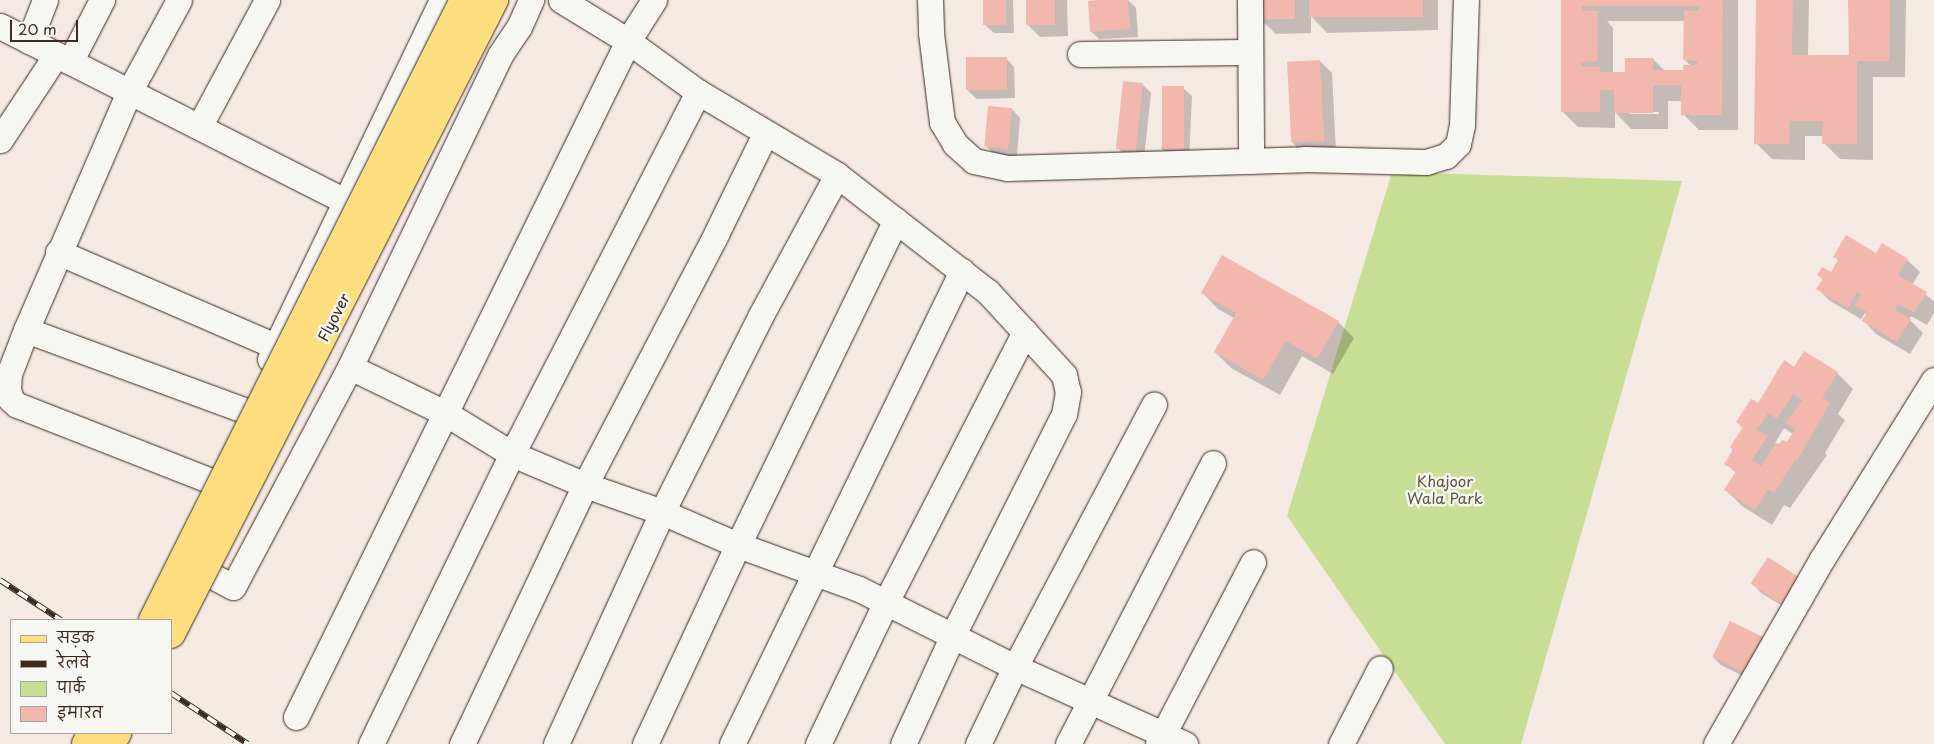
<!DOCTYPE html>
<meta charset="utf-8">
<style>
body{margin:0}
#map{position:relative;width:1934px;height:744px;overflow:hidden;background:#f5e9e4;font-family:"Playpen Sans","Playpen Sans Deva",sans-serif}
div>[style]{position:absolute}
.green>*{inset:0;background:#c7de94}
.shadow>*{inset:0;background:#0003}
.building>*{inset:0;background:#f2b7ad;transform-origin:0 0}
.roads{filter:drop-shadow(0 0 1px #3b2a1e) drop-shadow(0 0 1px #3b2a1e)}
.minor>*{height:25px;margin:-12.5px;padding:0 12.5px;transform-origin:12.5px;border-radius:12.5px;background:#f6f6f2}
.major>*{height:28px;margin:-14px;padding:0 14px;transform-origin:14px;border-radius:14px;background:#fddf80}
.rail>*{height:5.5px;margin-top:-2.75px;transform-origin:0;background:repeating-linear-gradient(90deg,#f6f6f2 0 11px,#3b2a1e 0 22px);box-sizing:border-box;border-block:1px solid #3b2a1e}
.bridges{filter:drop-shadow(0 0 1px #3b2a1e) drop-shadow(0 0 1px #3b2a1e)}
.major-bridge>*{height:28px;margin:-14px;padding:0 14px;transform-origin:14px;border-radius:14px;background:#fddf80}
span{translate:-50% -50%;white-space:nowrap;text-align:center;line-height:1.15;-webkit-text-stroke:5px #f6f6f2;paint-order:stroke}
.street-label{font-size:15px;color:#3b2a1e}
.park-label{font-size:15px;color:#5e573c}
.legend{position:absolute;left:10px;top:619px;width:162px;height:115px;box-sizing:border-box;background:#f6f6f2;border:1px solid #aba49d;margin:0;padding:6px 9px;list-style:none;font-size:15px;color:#3b2a1e}
.legend li{display:flex;align-items:center;gap:10px;height:25px}
.legend b{width:25px;border:1px solid #aba49d}
.scale{position:absolute;left:10px;top:20px;width:68px;height:22px;box-sizing:border-box;border:2px solid #3b2a1e;border-top:0;padding-left:6px;font-size:15px;line-height:18px;white-space:nowrap;color:#3b2a1e;-webkit-text-stroke:4px #f6f6f2;paint-order:stroke}
</style>
<div id="map">
<div class="green">
<i style="clip-path:polygon(1392px 172px,1682px 181px,1521px 744px,1445px 744px,1287px 516px)"></i>
</div>
<div class="shadow">
<i style="clip-path:polygon(985px 0,1013px 0,1014px 33px,994px 33px,985px 25px)"></i>
<i style="clip-path:polygon(1027px 0,1067px 0,1068px 36px,1040px 37px,1027px 24px)"></i>
<i style="clip-path:polygon(1121px 0,1128px 0,1136px 8px,1138px 37px,1099px 39px,1091px 31px)"></i>
<i style="clip-path:polygon(1259px 0,1438px 0,1438px 30px,1327px 33px,1311px 16px,1311px 33px,1276px 34px,1259px 18px)"></i>
<i style="clip-path:polygon(evenodd,1563px 0,1738px 0,1738px 130px,1699px 130px,1683px 114px,1683px 101px,1668px 101px,1668px 129px,1631px 129px,1615px 112px,1615px 128px,1578px 127px,1562px 111px,1563px 0,1607px 21px,1685px 21px,1685px 60px,1691px 66px,1684px 71px,1665px 71px,1653px 59px,1626px 73px,1613px 73px,1613px 28px,1607px 21px,1563px 0,1630px 112px,1659px 112px,1659px 114px,1630px 114px,1630px 112px)"></i>
<i style="clip-path:polygon(1757px 0,1809px 0,1808px 56px,1850px 56px,1850px 0,1906px 0,1905px 77px,1873px 77px,1873px 160px,1840px 159px,1824px 143px,1824px 136px,1805px 136px,1805px 160px,1772px 159px,1756px 143px)"></i>
<i style="clip-path:polygon(1006px 58px,1014px 67px,1015px 98px,977px 99px,968px 91px)"></i>
<i style="clip-path:polygon(1320px 61px,1332px 73px,1336px 153px,1305px 155px,1292px 142px)"></i>
<i style="clip-path:polygon(1142px 84px,1151px 93px,1144px 158px,1126px 157px,1118px 148px)"></i>
<i style="clip-path:polygon(1183px 88px,1192px 96px,1189px 158px,1169px 157px,1161px 148px)"></i>
<i style="clip-path:polygon(1012px 109px,1020px 118px,1017px 157px,995px 155px,986px 146px)"></i>
<i style="clip-path:polygon(1877px 255px,1907px 260px,1920px 272px,1912px 285px,1934px 301px,1934px 313px,1927px 325px,1911px 316px,1909px 319px,1923px 333px,1910px 354px,1876px 334px,1864px 321px,1867px 315px,1865px 313px,1861px 319px,1830px 301px,1818px 289px,1823px 280px,1819px 275px,1831px 274px,1839px 261px,1835px 257px)"></i>
<i style="clip-path:polygon(1202px 292px,1338px 322px,1354px 338px,1333px 374px,1302px 356px,1280px 395px,1231px 368px,1215px 352px,1234px 318px,1218px 309px)"></i>
<i style="clip-path:polygon(evenodd,1795px 369px,1837px 373px,1853px 389px,1838px 414px,1845px 420px,1825px 453px,1827px 455px,1790px 508px,1784px 505px,1772px 525px,1742px 506px,1726px 490px,1736px 473px,1726px 463px,1743px 428px,1737px 422px,1795px 369px,1784px 428px,1793px 434px,1787px 444px,1779px 446px,1775px 443px,1784px 428px)"></i>
<i style="clip-path:polygon(1768px 559px,1795px 613px,1761px 593px,1753px 584px)"></i>
<i style="clip-path:polygon(1731px 622px,1759px 684px,1721px 665px,1713px 657px)"></i>
</div>
<div class="building">
<i style="left:983px;top:0;width:23px;height:25px"></i>
<i style="left:1026px;top:0;width:29px;height:25px"></i>
<i style="clip-path:polygon(1100px 0,1128px 0,1130px 29px,1090px 32px,1088px 1px)"></i>
<i style="left:1258px;top:0;width:37px;height:19px"></i>
<i style="left:1309px;top:0;width:114px;height:17px"></i>
<i style="clip-path:polygon(evenodd,1561px 0,1723px 0,1722px 115px,1681px 115px,1681px 85px,1653px 85px,1653px 113px,1614px 113px,1614px 90px,1600px 90px,1600px 112px,1561px 112px,1561px 0,1582px 6px,1699px 6px,1699px 11px,1684px 11px,1683px 60px,1697px 61px,1697px 65px,1683px 65px,1683px 70px,1653px 70px,1653px 58px,1625px 58px,1625px 72px,1600px 72px,1600px 67px,1581px 67px,1581px 62px,1597px 61px,1598px 11px,1582px 11px,1582px 6px)"></i>
<i style="clip-path:polygon(1756px 0,1793px 0,1792px 55px,1849px 55px,1848px 0,1890px 0,1889px 61px,1857px 61px,1857px 144px,1822px 144px,1823px 121px,1790px 121px,1789px 144px,1754px 144px)"></i>
<i style="left:1007px;top:57px;width:33px;height:41px;rotate:90deg"></i>
<i style="left:1320px;top:60px;width:81px;height:33px;rotate:87deg"></i>
<i style="left:1123px;top:81px;width:20px;height:68px;rotate:6deg"></i>
<i style="left:1162px;top:86px;width:22px;height:63px"></i>
<i style="left:988px;top:106px;width:24px;height:41px;rotate:5deg"></i>
<i style="clip-path:polygon(1846px 235px,1876px 253px,1882px 243px,1908px 259px,1898px 275px,1927px 292px,1914px 313px,1898px 304px,1895px 310px,1911px 319px,1897px 342px,1862px 321px,1867px 312px,1855px 305px,1861px 294px,1857px 292px,1848px 308px,1816px 289px,1823px 279px,1817px 275px,1822px 267px,1831px 272px,1838px 260px,1833px 257px)"></i>
<i style="clip-path:polygon(1222px 255px,1339px 321px,1317px 359px,1286px 341px,1263px 380px,1214px 352px,1236px 313px,1201px 293px)"></i>
<i style="clip-path:polygon(evenodd,1804px 351px,1838px 372px,1822px 398px,1830px 403px,1797px 461px,1795px 460px,1774px 493px,1768px 489px,1755px 510px,1724px 490px,1736px 471px,1724px 464px,1733px 450px,1730px 447px,1743px 427px,1736px 422px,1751px 399px,1758px 403px,1784px 360px,1794px 367px,1804px 351px,1793px 394px,1802px 400px,1786px 423px,1795px 429px,1787px 442px,1782px 440px,1779px 444px,1776px 443px,1761px 466px,1752px 460px,1768px 436px,1757px 430px,1768px 413px,1777px 419px,1793px 394px)"></i>
<i style="left:1768px;top:557px;width:40px;height:32px;rotate:33deg"></i>
<i style="left:1730px;top:621px;width:43px;height:40px;rotate:26deg"></i>
</div>
<div class="roads">
<div class="minor">
<i style="left:179px;top:0;width:105px;rotate:118.5deg"></i>
<i style="left:129px;top:92px;width:259px;rotate:113.4deg"></i>
<i style="left:26px;top:330px;width:47px;rotate:111.1deg"></i>
<i style="left:9px;top:374px;width:15px;rotate:94deg"></i>
<i style="left:8px;top:389px;width:11px;rotate:75deg"></i>
<i style="left:11px;top:400px;width:8px;rotate:40deg"></i>
<i style="left:17px;top:405px;width:208px;rotate:21.4deg"></i>
<i style="left:561px;top:0;width:79px;rotate:31.5deg"></i>
<i style="left:628px;top:41px;width:87px;rotate:36.1deg"></i>
<i style="left:698px;top:92px;width:162px;rotate:30.8deg"></i>
<i style="left:837px;top:175px;width:191px;rotate:37.8deg"></i>
<i style="left:988px;top:292px;width:113px;rotate:47.5deg"></i>
<i style="left:1064px;top:375px;width:17px;rotate:77deg"></i>
<i style="left:1068px;top:392px;width:22px;rotate:100deg"></i>
<i style="left:1064px;top:414px;width:247px;rotate:116.7deg"></i>
<i style="left:953px;top:635px;width:120px;rotate:114.6deg"></i>
<i style="left:930px;top:0;width:33px;rotate:88deg"></i>
<i style="left:931px;top:33px;width:90px;rotate:83deg"></i>
<i style="left:942px;top:122px;width:26px;rotate:59deg"></i>
<i style="left:955px;top:144px;width:25px;rotate:42deg"></i>
<i style="left:974px;top:161px;width:34px;rotate:12deg"></i>
<i style="left:1007px;top:168px;width:298px;rotate:-1.7deg"></i>
<i style="left:1305px;top:159px;width:121px;rotate:1.4deg"></i>
<i style="left:1426px;top:162px;width:21px;rotate:-17deg"></i>
<i style="left:1446px;top:156px;width:17px;rotate:-45deg"></i>
<i style="left:1458px;top:144px;width:19px;rotate:-78deg"></i>
<i style="left:1462px;top:125px;width:125px;rotate:-88.2deg"></i>
<i style="left:1250px;top:0;width:161px;rotate:89.6deg"></i>
<i style="left:0;top:26px;width:387px;rotate:26.9deg"></i>
<i style="left:29px;top:41px;width:44px;rotate:-68.7deg"></i>
<i style="left:1080px;top:54px;width:170px;rotate:-0.7deg"></i>
<i style="left:70px;top:62px;width:70px;rotate:-62.7deg"></i>
<i style="left:199px;top:127px;width:144px;rotate:-61.8deg"></i>
<i style="left:0;top:140px;width:102px;rotate:-56.6deg"></i>
<i style="left:58px;top:252px;width:236px;rotate:23.4deg"></i>
<i style="left:26px;top:330px;width:234px;rotate:20.2deg"></i>
<i style="left:270px;top:359px;width:398px;rotate:-64.4deg"></i>
<i style="left:350px;top:367px;width:106px;rotate:25.8deg"></i>
<i style="left:445px;top:413px;width:79px;rotate:31.5deg"></i>
<i style="left:512px;top:454px;width:79px;rotate:23deg"></i>
<i style="left:585px;top:485px;width:82px;rotate:19.3deg"></i>
<i style="left:662px;top:512px;width:83px;rotate:23.5deg"></i>
<i style="left:738px;top:545px;width:129px;rotate:20deg"></i>
<i style="left:859px;top:589px;width:174px;rotate:26.6deg"></i>
<i style="left:1015px;top:667px;width:187px;rotate:24.4deg"></i>
<i style="left:186px;top:562px;width:53px;rotate:28deg"></i>
<i style="left:233px;top:587px;width:249px;rotate:-62deg"></i>
<i style="left:350px;top:367px;width:346px;rotate:-64.3deg"></i>
<i style="left:500px;top:55px;width:34px;rotate:-56deg"></i>
<i style="left:519px;top:27px;width:30px;rotate:-66deg"></i>
<i style="left:296px;top:717px;width:753px;rotate:-63.84deg"></i>
<i style="left:628px;top:41px;width:49px;rotate:-57.6deg"></i>
<i style="left:371px;top:744px;width:322px;rotate:-64.1deg"></i>
<i style="left:512px;top:454px;width:407px;rotate:-62.8deg"></i>
<i style="left:462px;top:744px;width:287px;rotate:-64.6deg"></i>
<i style="left:585px;top:485px;width:285px;rotate:-62.4deg"></i>
<i style="left:717px;top:232px;width:109px;rotate:-63.9deg"></i>
<i style="left:556px;top:744px;width:255px;rotate:-65.4deg"></i>
<i style="left:662px;top:512px;width:220px;rotate:-63.3deg"></i>
<i style="left:761px;top:315px;width:159px;rotate:-61.5deg"></i>
<i style="left:645px;top:744px;width:220px;rotate:-65deg"></i>
<i style="left:738px;top:545px;width:361px;rotate:-64.1deg"></i>
<i style="left:732px;top:744px;width:526px;rotate:-64.07deg"></i>
<i style="left:818px;top:744px;width:157px;rotate:-64.4deg"></i>
<i style="left:886px;top:602px;width:304px;rotate:-62.8deg"></i>
<i style="left:978px;top:744px;width:85px;rotate:-64.3deg"></i>
<i style="left:1015px;top:667px;width:297px;rotate:-62.1deg"></i>
<i style="left:1068px;top:744px;width:316px;rotate:-62.7deg"></i>
<i style="left:1158px;top:744px;width:205px;rotate:-62.4deg"></i>
<i style="left:1341px;top:744px;width:85px;rotate:-62.8deg"></i>
<i style="left:1716px;top:744px;width:213px;rotate:-60.2deg"></i>
<i style="left:1822px;top:559px;width:211px;rotate:-58deg"></i>
</div>
<div class="major">
<i style="left:86px;top:744px;width:13px;rotate:-61deg"></i>
<i style="left:111px;top:744px;width:13px;rotate:-61deg"></i>
</div>
</div>
<div class="rail">
<i style="left:0;top:580px;width:73px;rotate:33.3deg"></i>
<i style="left:171px;top:693px;width:92px;rotate:33.5deg"></i>
</div>
<div class="bridges">
<div class="major-bridge">
<i style="left:153px;top:620px;width:694px;rotate:-63.36deg"></i>
<i style="left:171px;top:634px;width:712px;rotate:-63deg"></i>
</div>
</div>
<div class="street-label">
<span style="left:333px;top:317px;rotate:-63deg">Flyover</span>
</div>
<div class="park-label">
<span style="left:1445px;top:489px">Khajoor<br>Wala Park</span>
</div>
<ul class="legend">
<li><b style="height:6px;background:#fddf80"></b>सड़क</li>
<li><b style="height:6px;background:#3b2a1e"></b>रेलवे</li>
<li><b style="height:14px;background:#c7de94"></b>पार्क</li>
<li><b style="height:14px;background:#f2b7ad"></b>इमारत</li>
</ul>
<div class="scale">20 m</div>
</div>
